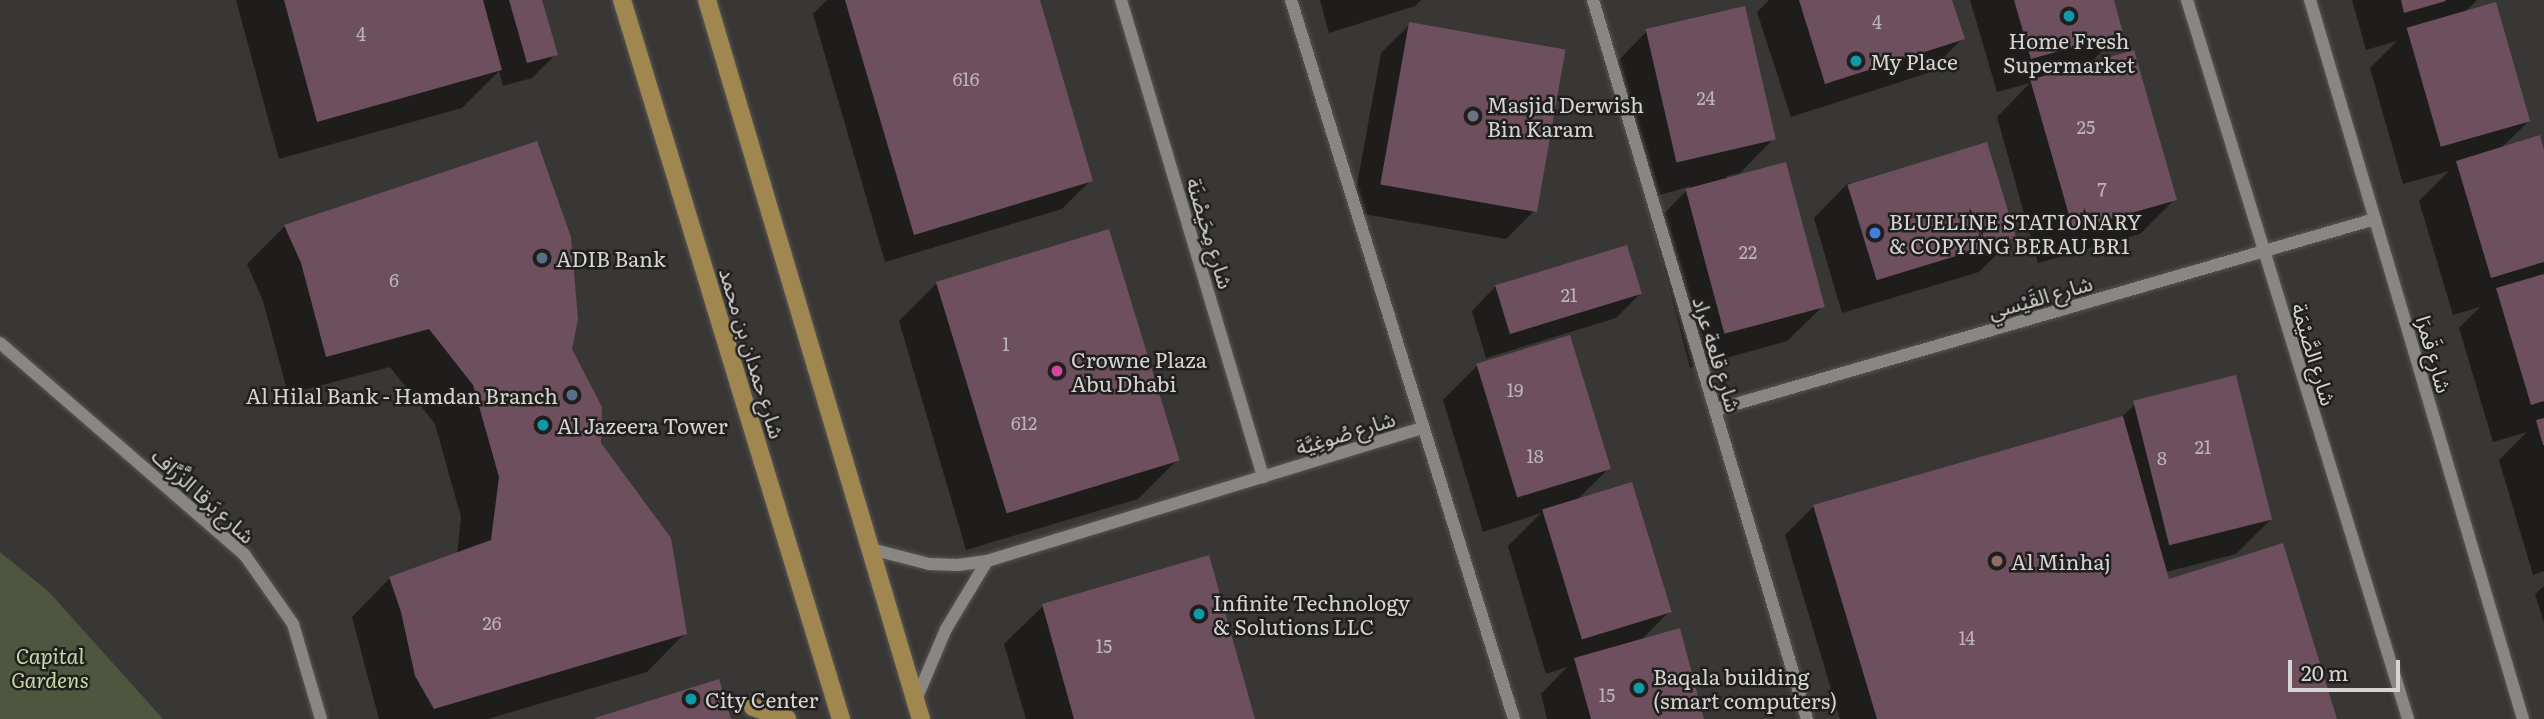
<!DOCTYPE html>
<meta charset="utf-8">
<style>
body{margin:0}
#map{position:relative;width:2544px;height:719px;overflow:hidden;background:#393735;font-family:Literata,"Noto Sans Arabic",serif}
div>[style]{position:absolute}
.green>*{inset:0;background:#4f5640}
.shadow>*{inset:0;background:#0007}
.building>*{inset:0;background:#6d4f5d;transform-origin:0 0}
.roads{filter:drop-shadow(0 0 2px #575554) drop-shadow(0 0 2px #575554)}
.minor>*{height:12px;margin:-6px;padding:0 6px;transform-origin:6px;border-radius:6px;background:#898784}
.major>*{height:18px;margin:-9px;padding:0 9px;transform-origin:9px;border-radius:9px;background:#9f874f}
.dots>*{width:19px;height:19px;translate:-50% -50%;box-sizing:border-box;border:4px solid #201f1e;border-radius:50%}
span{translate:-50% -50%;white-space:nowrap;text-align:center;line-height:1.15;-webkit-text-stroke:5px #201f1e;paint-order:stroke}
.number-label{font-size:18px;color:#bcb4b6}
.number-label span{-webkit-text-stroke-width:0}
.poi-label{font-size:21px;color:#d6d5d3}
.left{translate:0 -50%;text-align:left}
.right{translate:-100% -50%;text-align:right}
.street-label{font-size:21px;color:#d6d5d3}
.park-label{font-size:21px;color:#c6d9a2;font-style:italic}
.scale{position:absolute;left:2288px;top:660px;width:112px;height:32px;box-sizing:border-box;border:4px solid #d6d5d3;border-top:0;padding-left:9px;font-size:21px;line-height:24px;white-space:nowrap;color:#d6d5d3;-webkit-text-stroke:5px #201f1e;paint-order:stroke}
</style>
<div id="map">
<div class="green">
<i style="clip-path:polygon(0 552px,49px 592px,163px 719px,0 719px)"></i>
</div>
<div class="shadow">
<i style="clip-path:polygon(236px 0,541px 0,556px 54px,532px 78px,503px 86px,499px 71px,462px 108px,279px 159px)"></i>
<i style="clip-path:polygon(827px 0,1038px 0,1091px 180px,1062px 209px,885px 262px,813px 14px)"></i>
<i style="clip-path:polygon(1320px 0,1421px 0,1415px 6px,1329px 33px)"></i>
<i style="clip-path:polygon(1769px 0,1950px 0,1963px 38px,1928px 73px,1791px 117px,1757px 12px)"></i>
<i style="clip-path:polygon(1970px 0,2112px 0,2121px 32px,2088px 65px,2174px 200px,2140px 234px,2038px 263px,1997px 117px,2030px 83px,1997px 92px)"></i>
<i style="clip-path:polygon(2352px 0,2477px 0,2464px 13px,2529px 121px,2499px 150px,2544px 156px,2544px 571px,2533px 575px,2499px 460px,2527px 432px,2493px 442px,2459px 328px,2480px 307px,2453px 315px,2419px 201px,2449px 171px,2403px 184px,2370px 68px,2397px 41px,2366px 50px)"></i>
<i style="clip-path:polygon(1410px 24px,1535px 210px,1506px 239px,1352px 212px,1381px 53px)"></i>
<i style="clip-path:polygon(1647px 31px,1774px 138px,1740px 173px,1726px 176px,1822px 307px,1787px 341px,1690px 368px,1653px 225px,1691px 186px,1646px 199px,1613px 66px)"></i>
<i style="clip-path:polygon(1848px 183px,2014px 237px,1979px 272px,1842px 313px,1814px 218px)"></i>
<i style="clip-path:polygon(285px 226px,571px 349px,600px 443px,685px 633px,647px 672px,488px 719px,379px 719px,352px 617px,390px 578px,457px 555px,461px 517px,435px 424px,390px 367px,288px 394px,263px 301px,247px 264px)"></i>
<i style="clip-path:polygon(1626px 247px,1640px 294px,1616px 318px,1486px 358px,1472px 311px,1495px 287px)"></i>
<i style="clip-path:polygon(937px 283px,1176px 461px,1138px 499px,966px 550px,899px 321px)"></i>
<i style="clip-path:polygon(1477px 366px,1609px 468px,1575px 502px,1669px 612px,1640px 641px,1702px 719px,1547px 719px,1541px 694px,1567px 667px,1546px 674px,1508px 546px,1541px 513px,1483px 532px,1443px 400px)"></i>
<i style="clip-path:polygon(2135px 404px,2271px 519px,2236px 554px,2166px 572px,2168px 581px,2335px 719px,1840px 719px,1785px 535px,1814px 506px,2120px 419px)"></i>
<i style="clip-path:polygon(2544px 586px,2544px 623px,2535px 594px)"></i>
<i style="clip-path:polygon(1043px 606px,1254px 719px,1026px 719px,1004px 644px)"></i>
</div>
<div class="building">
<i style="clip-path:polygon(284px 0,483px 0,502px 70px,317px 122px)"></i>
<i style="clip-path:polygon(509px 0,542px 0,558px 55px,527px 63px)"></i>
<i style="clip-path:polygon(845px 0,1040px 0,1093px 181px,914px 235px)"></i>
<i style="clip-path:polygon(1799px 0,1952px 0,1965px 39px,1825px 84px)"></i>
<i style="clip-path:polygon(2014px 0,2114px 0,2123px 33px,2031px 59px)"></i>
<i style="clip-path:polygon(2401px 0,2445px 0,2446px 1px,2404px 13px)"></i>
<i style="left:2496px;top:2px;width:124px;height:93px;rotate:74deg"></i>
<i style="left:1745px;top:6px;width:137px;height:102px;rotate:77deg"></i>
<i style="left:1409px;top:22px;width:159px;height:165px;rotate:10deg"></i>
<i style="left:2134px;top:50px;width:156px;height:108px;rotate:74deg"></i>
<i style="clip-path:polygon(2540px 135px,2544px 150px,2544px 262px,2491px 278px,2456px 161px)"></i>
<i style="clip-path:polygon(537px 141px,571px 237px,578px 319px,572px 349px,602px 407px,601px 443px,671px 538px,687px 634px,434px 709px,415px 676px,401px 612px,389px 577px,491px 540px,499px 477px,473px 385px,429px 329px,326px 357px,301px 263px,284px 225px)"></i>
<i style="left:1987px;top:142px;width:100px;height:146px;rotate:73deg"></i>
<i style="left:1786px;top:162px;width:150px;height:104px;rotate:75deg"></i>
<i style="left:1109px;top:229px;width:242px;height:181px;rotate:73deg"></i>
<i style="left:1627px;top:245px;width:51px;height:138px;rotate:73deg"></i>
<i style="clip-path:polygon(2544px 274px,2544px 401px,2531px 405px,2496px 288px)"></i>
<i style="left:1570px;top:335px;width:140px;height:98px;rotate:73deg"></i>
<i style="left:2236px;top:375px;width:149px;height:106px;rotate:76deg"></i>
<i style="clip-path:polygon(2123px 416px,2169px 579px,2283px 543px,2337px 719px,1877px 719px,1813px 505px)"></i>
<i style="clip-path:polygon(2544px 418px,2544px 445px,2543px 445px,2536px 420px)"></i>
<i style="left:1632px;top:482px;width:136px;height:94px;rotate:73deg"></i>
<i style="clip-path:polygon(1209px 555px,1255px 719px,1074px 719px,1042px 604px)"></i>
<i style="clip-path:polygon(1680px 628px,1704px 719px,1591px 719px,1574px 658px)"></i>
<i style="clip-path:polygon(719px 679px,731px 719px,595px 719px,595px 718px)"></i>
</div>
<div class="roads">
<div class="minor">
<i style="left:1121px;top:0;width:498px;rotate:73.4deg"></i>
<i style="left:1291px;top:0;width:753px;rotate:72.77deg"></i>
<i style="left:1593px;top:0;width:750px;rotate:73.43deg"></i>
<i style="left:2187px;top:0;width:752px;rotate:72.91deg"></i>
<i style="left:2310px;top:0;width:750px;rotate:73.5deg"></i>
<i style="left:0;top:343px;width:323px;rotate:40.9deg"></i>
<i style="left:244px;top:554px;width:85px;rotate:55deg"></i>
<i style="left:293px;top:624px;width:99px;rotate:73.6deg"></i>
<i style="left:1715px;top:410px;width:687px;rotate:-16.14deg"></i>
<i style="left:871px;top:549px;width:60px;rotate:14.5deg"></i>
<i style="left:929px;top:564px;width:29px;rotate:2deg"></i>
<i style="left:958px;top:565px;width:29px;rotate:-8deg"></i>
<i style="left:987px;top:561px;width:455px;rotate:-17deg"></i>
<i style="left:915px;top:702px;width:79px;rotate:-67deg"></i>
<i style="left:946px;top:629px;width:79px;rotate:-58.9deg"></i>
</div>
<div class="major">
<i style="left:622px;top:0;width:752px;rotate:73.06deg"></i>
<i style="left:707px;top:0;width:750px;rotate:73.43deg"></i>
<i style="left:753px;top:707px;width:36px;rotate:19deg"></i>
</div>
</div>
<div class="dots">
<i style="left:2069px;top:16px;background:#0f9aa8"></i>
<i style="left:1856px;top:61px;background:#0f9aa8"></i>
<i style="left:1473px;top:116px;background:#6b7280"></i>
<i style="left:1875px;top:233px;background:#3f7fe0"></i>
<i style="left:542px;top:258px;background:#5c6f8a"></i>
<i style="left:1057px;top:371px;background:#d1479c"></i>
<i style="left:572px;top:395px;background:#5c6f8a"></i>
<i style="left:543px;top:425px;background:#0f9aa8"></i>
<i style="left:1997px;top:561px;background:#8d6e63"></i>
<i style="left:1199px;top:614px;background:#0f9aa8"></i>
<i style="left:1639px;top:688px;background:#0f9aa8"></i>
<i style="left:691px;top:699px;background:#0f9aa8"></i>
</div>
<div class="number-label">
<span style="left:1877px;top:22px">4</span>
<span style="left:361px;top:34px">4</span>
<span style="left:966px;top:79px">616</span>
<span style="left:1706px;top:98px">24</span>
<span style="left:2086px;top:127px">25</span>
<span style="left:2102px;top:189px">7</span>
<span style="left:1748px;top:252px">22</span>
<span style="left:394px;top:280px">6</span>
<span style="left:1569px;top:295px">21</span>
<span style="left:1006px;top:344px">1</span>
<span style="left:1515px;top:390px">19</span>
<span style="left:1024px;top:423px">612</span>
<span style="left:2203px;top:447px">21</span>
<span style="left:1535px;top:456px">18</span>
<span style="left:2162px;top:458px">8</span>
<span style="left:492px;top:623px">26</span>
<span style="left:1967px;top:638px">14</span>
<span style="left:1104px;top:646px">15</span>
<span style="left:1607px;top:695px">15</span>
</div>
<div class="poi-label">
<span style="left:2069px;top:52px">Home Fresh<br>Supermarket</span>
<span class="left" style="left:1870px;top:61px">My Place</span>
<span class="left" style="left:1487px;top:116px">Masjid Derwish<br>Bin Karam</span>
<span class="left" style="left:1889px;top:233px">BLUELINE STATIONARY<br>&amp; COPYING BERAU BR1</span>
<span class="left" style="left:556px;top:258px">ADIB Bank</span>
<span class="left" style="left:1071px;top:371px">Crowne Plaza<br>Abu Dhabi</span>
<span class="right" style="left:558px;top:395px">Al Hilal Bank - Hamdan Branch</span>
<span class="left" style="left:557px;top:425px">Al Jazeera Tower</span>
<span class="left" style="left:2011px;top:561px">Al Minhaj</span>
<span class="left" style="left:1213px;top:614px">Infinite Technology<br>&amp; Solutions LLC</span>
<span class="left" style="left:1653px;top:688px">Baqala building<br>(smart computers)</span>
<span class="left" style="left:705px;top:699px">City Center</span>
</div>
<div class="street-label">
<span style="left:1211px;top:233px;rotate:73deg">شارع مِحَيصْنَة</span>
<span style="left:2040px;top:296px;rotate:-16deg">شارع القَيْسي</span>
<span style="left:753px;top:353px;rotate:73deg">شارع حمدان بن محمد</span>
<span style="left:1718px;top:354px;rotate:73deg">شارع قلعة عراد</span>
<span style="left:2315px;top:354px;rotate:73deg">شارع الصَّيْمَة</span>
<span style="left:2435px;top:354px;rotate:74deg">شارع قَمرَا</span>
<span style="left:1345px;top:432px;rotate:-17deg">شارع صُوغِيَّة</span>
<span style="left:204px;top:495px;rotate:42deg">شارع بَرقا الزَّرَّاف</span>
</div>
<div class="park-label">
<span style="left:50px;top:667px">Capital<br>Gardens</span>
</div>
<div class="scale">20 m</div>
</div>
